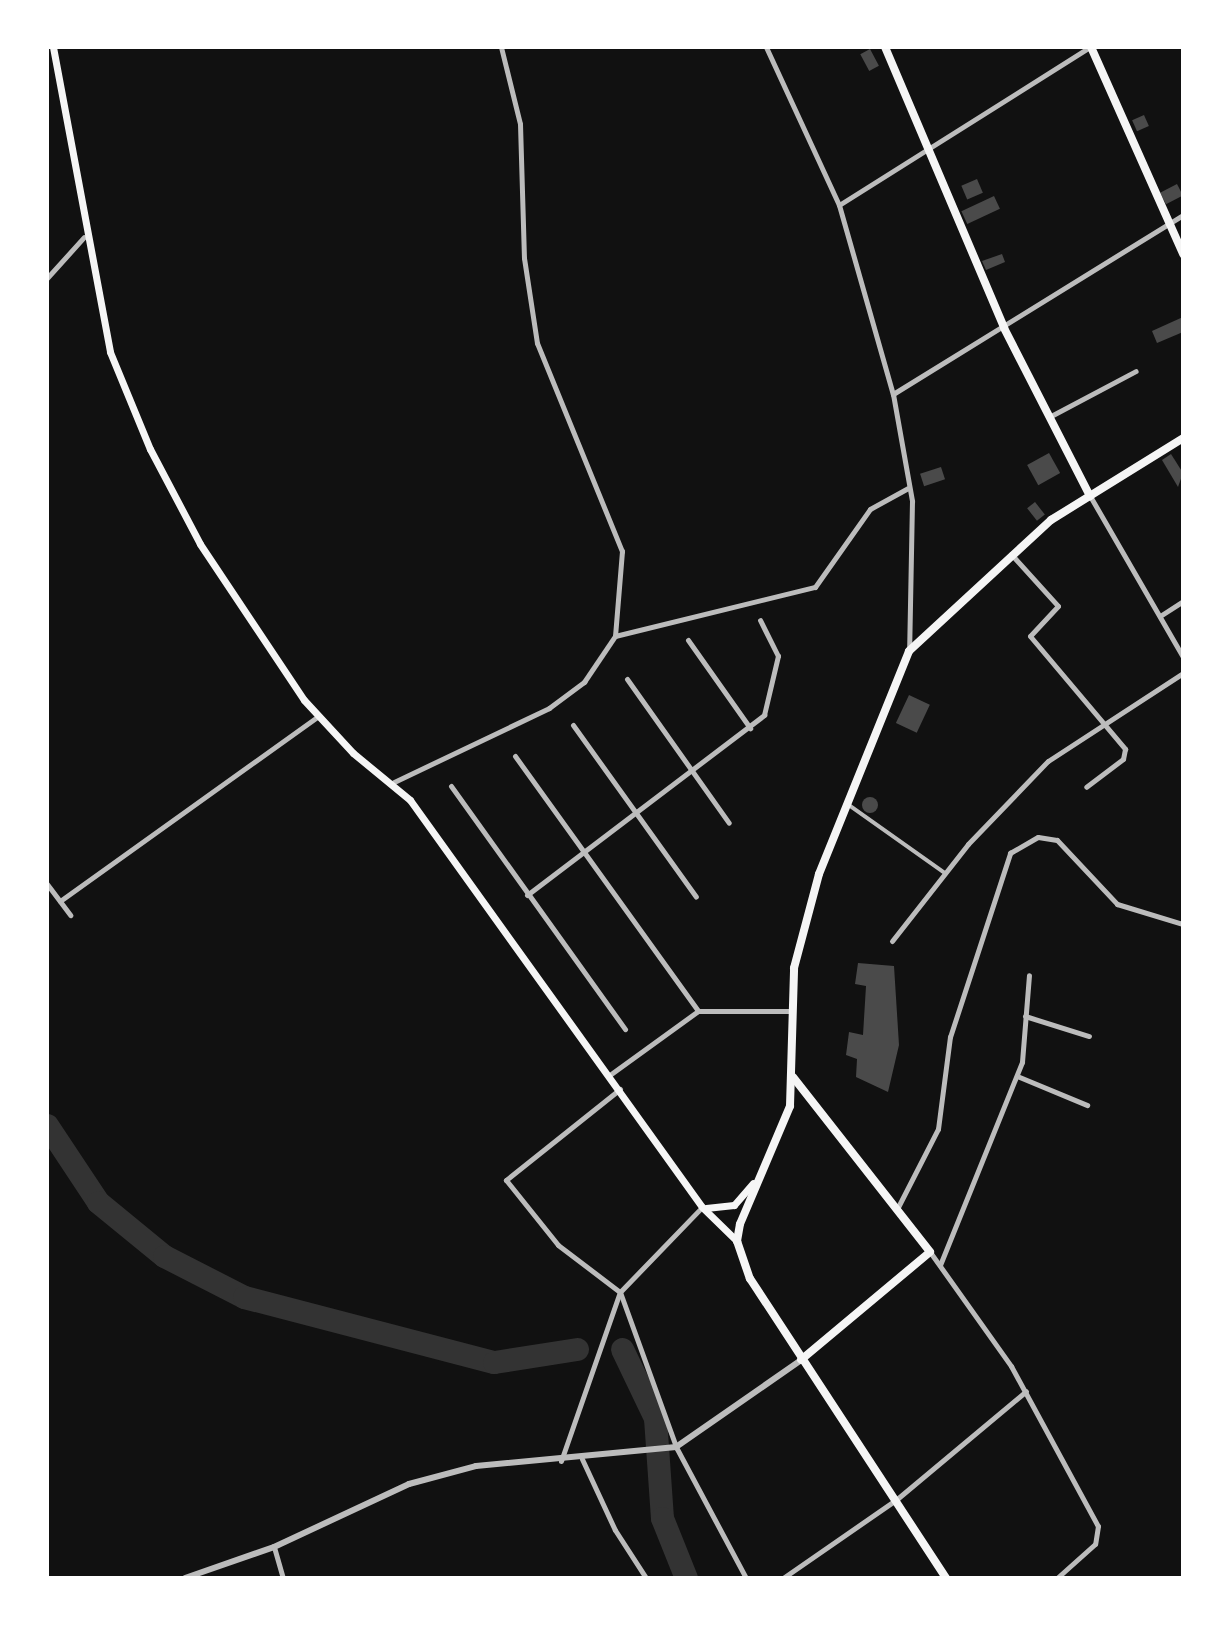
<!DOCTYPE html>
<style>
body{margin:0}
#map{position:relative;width:1230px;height:1625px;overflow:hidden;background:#111;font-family:"DejaVu Sans",sans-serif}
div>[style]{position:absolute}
.river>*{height:23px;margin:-11.5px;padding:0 11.5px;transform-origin:11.5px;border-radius:11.5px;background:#333}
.building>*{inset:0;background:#4a4a4a;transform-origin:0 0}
.round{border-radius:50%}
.pedestrian>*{height:3.5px;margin:-1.75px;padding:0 1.75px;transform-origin:1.75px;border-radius:1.75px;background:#bcbcbc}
.minor>*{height:5px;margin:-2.5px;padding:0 2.5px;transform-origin:2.5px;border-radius:2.5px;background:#bcbcbc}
.tertiary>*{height:6px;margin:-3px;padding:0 3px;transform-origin:3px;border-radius:3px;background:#bcbcbc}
.secondary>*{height:7px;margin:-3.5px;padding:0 3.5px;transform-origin:3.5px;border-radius:3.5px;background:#f5f5f5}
.primary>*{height:8px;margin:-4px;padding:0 4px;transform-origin:4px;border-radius:4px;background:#f5f5f5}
span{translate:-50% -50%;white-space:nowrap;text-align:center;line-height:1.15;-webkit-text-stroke:7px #fff;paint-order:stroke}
.frame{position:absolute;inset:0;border:49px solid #fff;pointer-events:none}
</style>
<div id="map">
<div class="river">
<i style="left:47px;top:1125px;width:92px;rotate:56.5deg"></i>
<i style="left:98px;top:1202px;width:85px;rotate:39.3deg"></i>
<i style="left:164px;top:1256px;width:90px;rotate:27.1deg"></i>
<i style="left:244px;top:1297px;width:258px;rotate:14.6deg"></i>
<i style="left:494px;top:1362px;width:84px;rotate:-8.9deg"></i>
<i style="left:622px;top:1349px;width:76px;rotate:64.4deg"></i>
<i style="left:655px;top:1418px;width:100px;rotate:86deg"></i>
<i style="left:662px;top:1518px;width:65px;rotate:68.2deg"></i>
</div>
<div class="building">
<i style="left:870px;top:49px;width:19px;height:11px;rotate:62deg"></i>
<i style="left:1144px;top:115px;width:12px;height:13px;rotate:66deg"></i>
<i style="left:977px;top:179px;width:15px;height:17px;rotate:67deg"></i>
<i style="left:1177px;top:184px;width:13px;height:19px;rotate:63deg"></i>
<i style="left:994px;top:196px;width:14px;height:36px;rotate:65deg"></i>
<i style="clip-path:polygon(1002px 254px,1005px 262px,986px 270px,982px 261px)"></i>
<i style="clip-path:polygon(1183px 317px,1183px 332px,1157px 343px,1152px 331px)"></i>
<i style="left:1049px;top:453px;width:23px;height:25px;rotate:61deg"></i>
<i style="clip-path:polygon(1171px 454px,1183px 473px,1178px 487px,1162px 460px)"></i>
<i style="left:941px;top:467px;width:13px;height:22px;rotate:72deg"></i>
<i style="left:1035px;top:502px;width:16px;height:10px;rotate:52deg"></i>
<i style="left:909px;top:695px;width:23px;height:31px;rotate:25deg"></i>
<i class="round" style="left:862px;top:797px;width:16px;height:16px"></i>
<i style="clip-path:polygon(858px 963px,894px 966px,899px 1045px,888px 1092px,856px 1077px,857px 1059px,846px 1055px,849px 1032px,863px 1035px,866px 986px,855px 984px)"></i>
</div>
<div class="pedestrian">
<i style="left:849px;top:805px;width:118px;rotate:35.3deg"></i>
</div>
<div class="minor">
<i style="left:501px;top:47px;width:79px;rotate:76.1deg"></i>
<i style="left:520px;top:124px;width:134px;rotate:88.3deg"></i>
<i style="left:524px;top:258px;width:86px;rotate:81.3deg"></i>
<i style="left:537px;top:343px;width:225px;rotate:67.8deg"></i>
<i style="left:622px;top:551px;width:85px;rotate:94.7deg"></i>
<i style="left:766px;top:47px;width:174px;rotate:65.2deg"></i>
<i style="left:839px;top:205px;width:197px;rotate:74.1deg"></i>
<i style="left:893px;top:394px;width:109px;rotate:79.9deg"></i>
<i style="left:912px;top:501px;width:150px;rotate:91.1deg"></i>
<i style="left:839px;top:205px;width:297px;rotate:-32.2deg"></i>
<i style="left:47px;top:278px;width:55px;rotate:-47.9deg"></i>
<i style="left:893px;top:394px;width:341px;rotate:-31.7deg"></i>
<i style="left:1049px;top:417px;width:98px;rotate:-27.9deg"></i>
<i style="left:1090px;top:496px;width:186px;rotate:60deg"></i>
<i style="left:1011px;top:554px;width:70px;rotate:47.9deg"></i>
<i style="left:1058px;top:606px;width:41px;rotate:133deg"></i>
<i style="left:1030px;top:636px;width:148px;rotate:49.9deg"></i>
<i style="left:1125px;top:749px;width:10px;rotate:101deg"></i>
<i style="left:1123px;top:759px;width:46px;rotate:142.9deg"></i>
<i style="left:1160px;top:616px;width:27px;rotate:-33deg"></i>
<i style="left:688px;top:640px;width:108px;rotate:54.8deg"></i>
<i style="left:627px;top:679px;width:176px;rotate:54.7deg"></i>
<i style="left:573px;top:725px;width:211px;rotate:54.4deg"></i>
<i style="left:515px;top:756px;width:314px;rotate:54.3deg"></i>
<i style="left:394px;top:782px;width:172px;rotate:-25.5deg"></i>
<i style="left:549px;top:708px;width:44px;rotate:-36.6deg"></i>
<i style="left:584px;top:682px;width:55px;rotate:-56deg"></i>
<i style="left:615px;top:636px;width:206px;rotate:-13.8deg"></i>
<i style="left:815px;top:587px;width:95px;rotate:-54.8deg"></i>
<i style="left:870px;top:509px;width:43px;rotate:-28.9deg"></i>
<i style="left:451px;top:786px;width:299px;rotate:54.4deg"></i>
<i style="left:47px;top:884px;width:39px;rotate:53deg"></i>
<i style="left:527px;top:895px;width:298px;rotate:-37.2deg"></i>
<i style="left:764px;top:715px;width:61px;rotate:-76.7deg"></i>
<i style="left:778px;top:656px;width:40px;rotate:-116.6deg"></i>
<i style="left:60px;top:901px;width:317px;rotate:-35.6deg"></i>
<i style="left:892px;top:941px;width:123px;rotate:-51.9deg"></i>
<i style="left:968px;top:844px;width:115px;rotate:-46.1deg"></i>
<i style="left:1048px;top:761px;width:161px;rotate:-33.1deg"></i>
<i style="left:1025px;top:1016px;width:67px;rotate:17.4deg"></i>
<i style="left:611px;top:1074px;width:107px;rotate:-35.9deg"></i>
<i style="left:698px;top:1011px;width:94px"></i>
<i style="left:1017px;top:1076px;width:76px;rotate:22.5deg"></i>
<i style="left:620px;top:1089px;width:146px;rotate:141.4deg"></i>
<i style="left:506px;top:1180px;width:83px;rotate:51.3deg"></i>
<i style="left:558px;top:1245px;width:78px;rotate:37.2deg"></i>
<i style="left:620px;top:1292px;width:165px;rotate:70.1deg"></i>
<i style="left:676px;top:1447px;width:149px;rotate:61.9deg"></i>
<i style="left:897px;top:1209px;width:90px;rotate:-62.9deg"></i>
<i style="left:938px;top:1129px;width:93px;rotate:-82.6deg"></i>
<i style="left:950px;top:1037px;width:194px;rotate:-71.9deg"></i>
<i style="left:1010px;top:853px;width:32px;rotate:-30deg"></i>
<i style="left:1038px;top:837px;width:19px;rotate:9deg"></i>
<i style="left:1057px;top:840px;width:88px;rotate:46.8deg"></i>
<i style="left:1117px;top:904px;width:69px;rotate:16.9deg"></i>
<i style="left:930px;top:1252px;width:140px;rotate:54.6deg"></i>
<i style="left:1011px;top:1366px;width:182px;rotate:61.5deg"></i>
<i style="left:1098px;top:1526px;width:18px;rotate:99deg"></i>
<i style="left:1095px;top:1544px;width:51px;rotate:138.2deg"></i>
<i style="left:940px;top:1265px;width:219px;rotate:-68deg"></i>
<i style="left:1022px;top:1062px;width:87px;rotate:-85.4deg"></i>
<i style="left:582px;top:1459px;width:78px;rotate:65.1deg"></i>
<i style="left:615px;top:1530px;width:57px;rotate:57.1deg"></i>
<i style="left:561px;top:1461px;width:179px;rotate:-70.8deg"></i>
<i style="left:620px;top:1292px;width:118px;rotate:-46deg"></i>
<i style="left:274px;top:1547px;width:32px;rotate:74deg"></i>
<i style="left:783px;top:1578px;width:139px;rotate:-34.7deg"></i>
<i style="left:897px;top:1499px;width:168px;rotate:-39.9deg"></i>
</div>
<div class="tertiary">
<i style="left:185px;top:1578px;width:94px;rotate:-19.2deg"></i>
<i style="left:274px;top:1547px;width:149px;rotate:-25deg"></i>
<i style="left:409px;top:1484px;width:69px;rotate:-15deg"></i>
<i style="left:476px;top:1466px;width:201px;rotate:-5.4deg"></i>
<i style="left:676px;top:1447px;width:152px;rotate:-34.8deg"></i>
</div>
<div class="secondary">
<i style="left:53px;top:47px;width:310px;rotate:79.4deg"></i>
<i style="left:110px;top:352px;width:105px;rotate:67.6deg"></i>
<i style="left:150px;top:449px;width:107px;rotate:62.2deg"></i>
<i style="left:200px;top:544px;width:187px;rotate:56.3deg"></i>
<i style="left:304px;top:700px;width:72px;rotate:47.2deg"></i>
<i style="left:353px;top:753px;width:74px;rotate:39.5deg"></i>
<i style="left:410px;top:800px;width:501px;rotate:54.34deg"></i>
<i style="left:702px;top:1207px;width:49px;rotate:44.2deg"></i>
<i style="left:706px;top:1208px;width:28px;rotate:-6deg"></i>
<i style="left:734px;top:1205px;width:29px;rotate:-49deg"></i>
</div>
<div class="primary">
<i style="left:885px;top:47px;width:305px;rotate:67deg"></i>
<i style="left:1004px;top:328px;width:189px;rotate:62.9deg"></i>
<i style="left:1091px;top:47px;width:227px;rotate:66deg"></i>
<i style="left:793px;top:1077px;width:222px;rotate:51.9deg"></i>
<i style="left:930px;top:1252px;width:168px;rotate:140.1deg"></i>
<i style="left:946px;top:1578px;width:358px;rotate:-123.2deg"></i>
<i style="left:750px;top:1279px;width:40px;rotate:-108.9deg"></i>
<i style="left:737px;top:1241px;width:17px;rotate:-80deg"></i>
<i style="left:740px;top:1224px;width:128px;rotate:-67deg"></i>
<i style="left:790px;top:1106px;width:138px;rotate:-88.3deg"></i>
<i style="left:794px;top:968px;width:97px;rotate:-75.1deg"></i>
<i style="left:819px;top:874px;width:240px;rotate:-68deg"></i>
<i style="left:909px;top:651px;width:193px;rotate:-42.7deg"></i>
<i style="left:1051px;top:520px;width:155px;rotate:-31.8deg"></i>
</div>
<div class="frame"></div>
</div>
